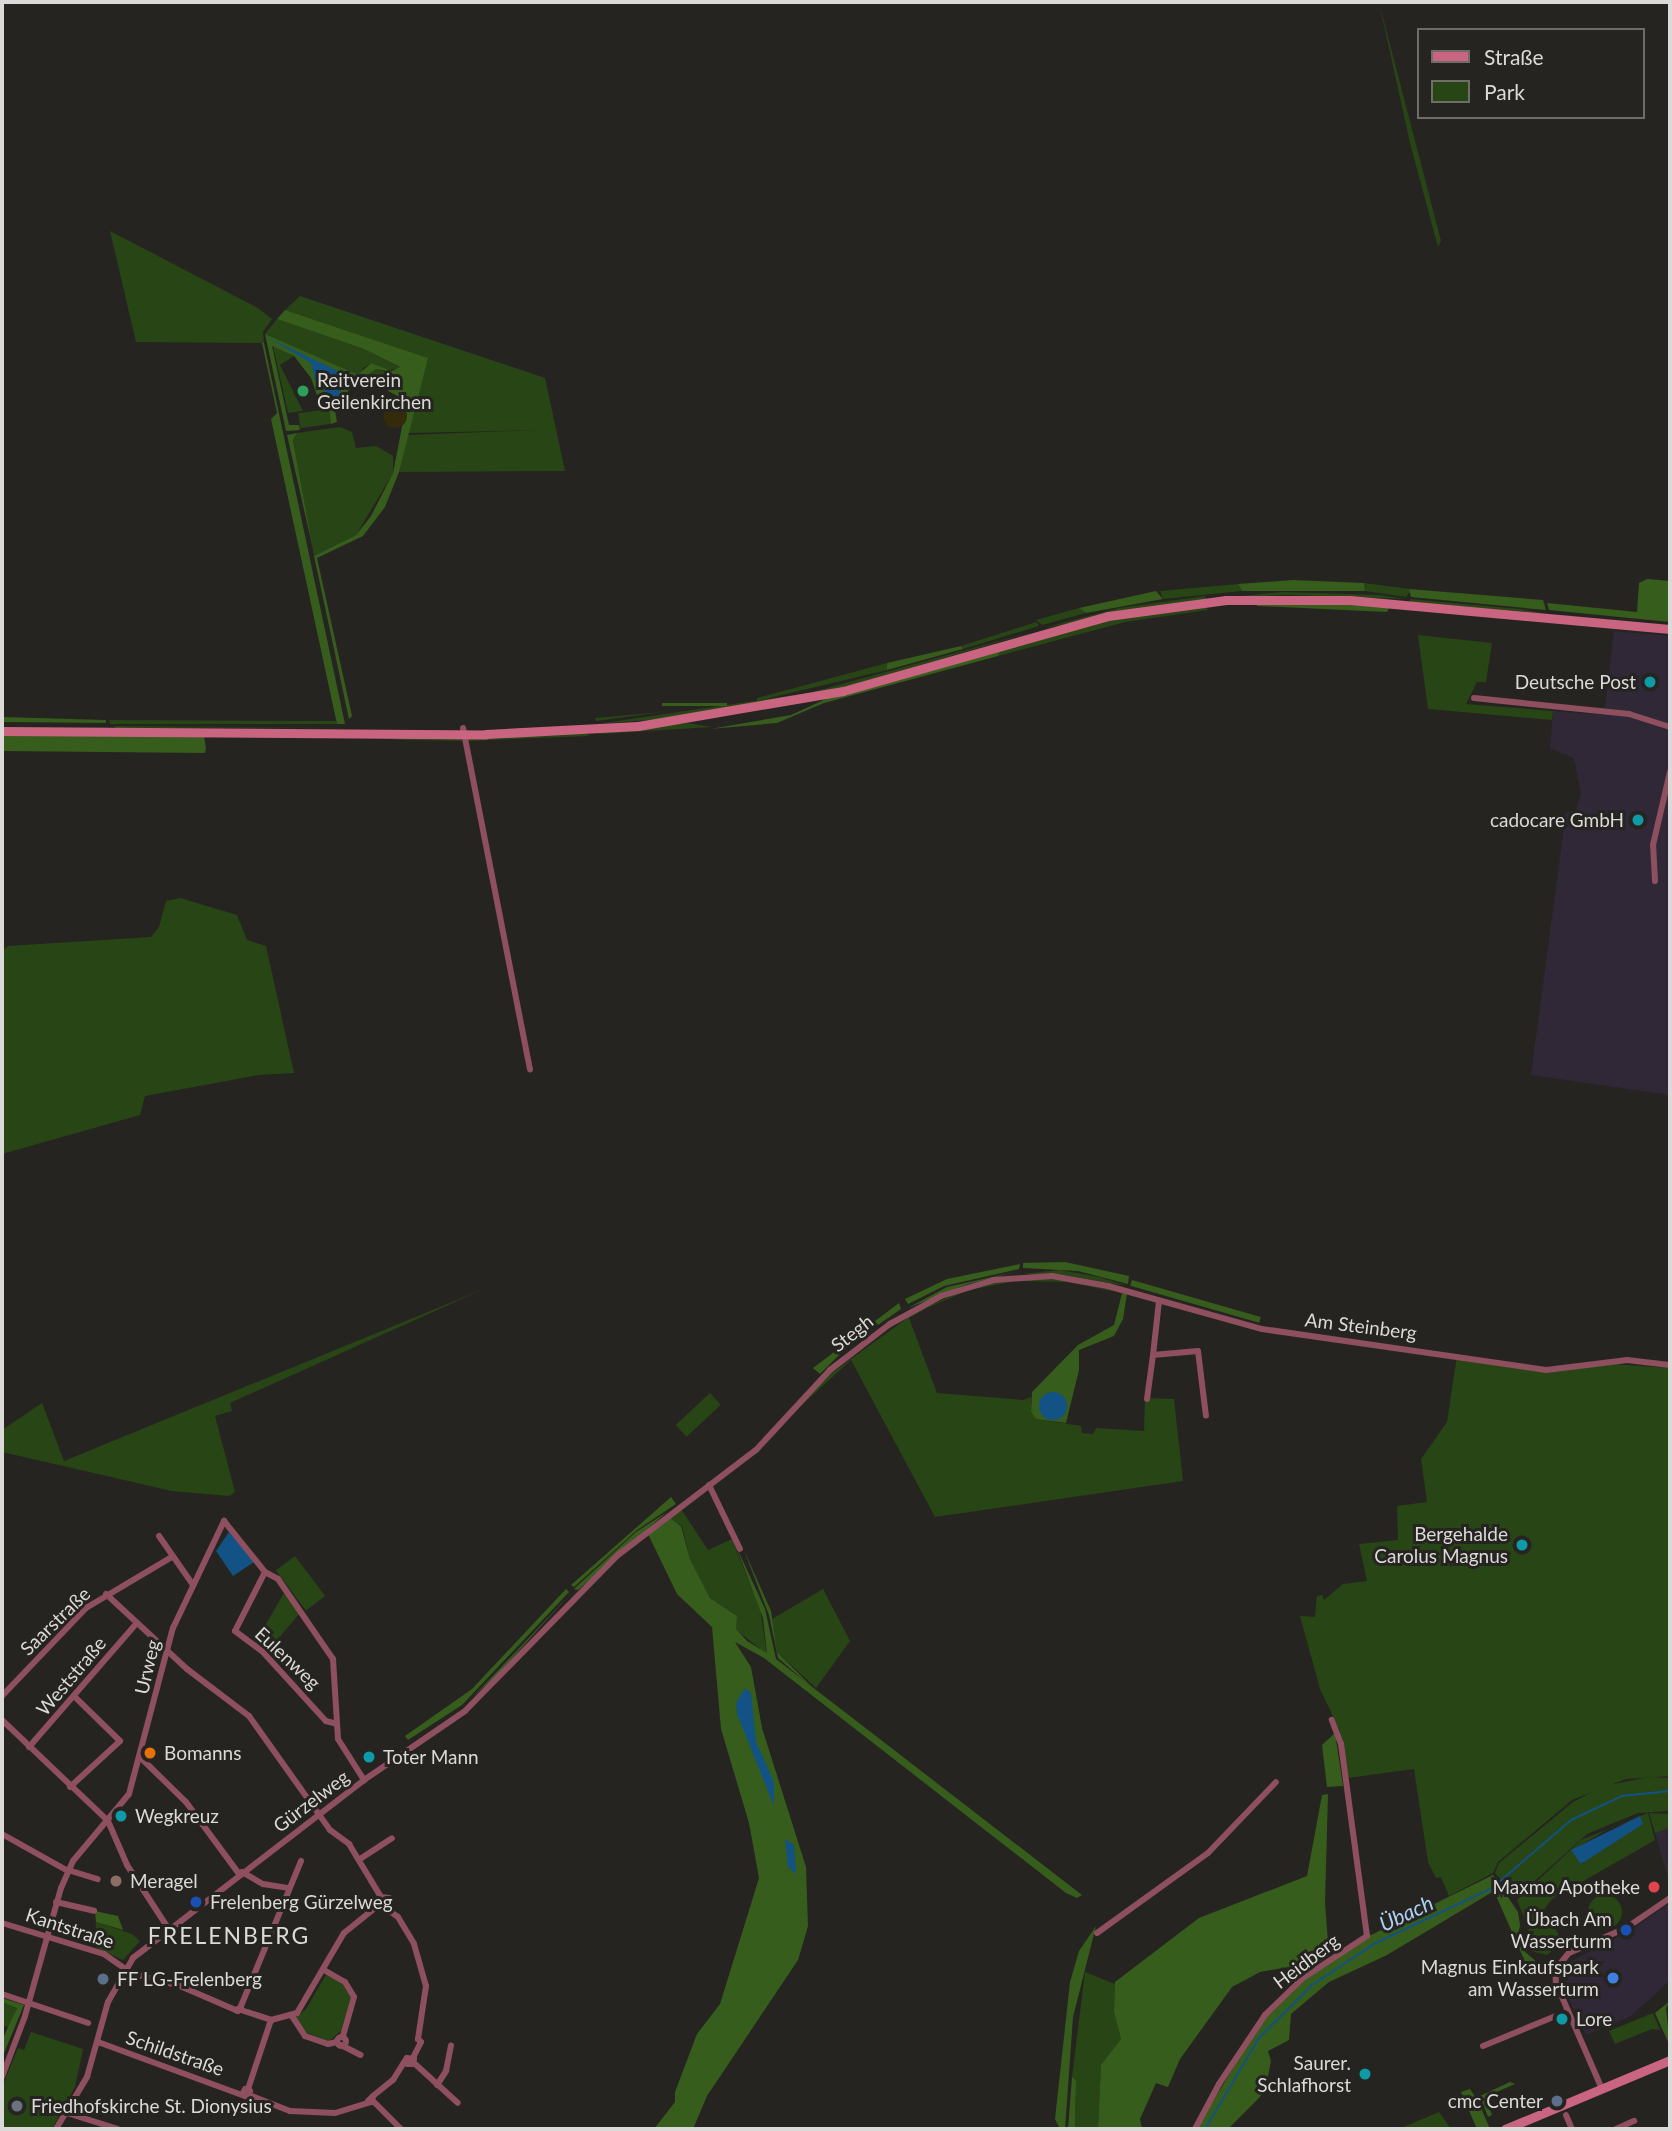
<!DOCTYPE html>
<meta charset="utf-8">
<style>
body{margin:0}
#map{position:relative;width:1672px;height:2131px;overflow:hidden;background:#262421;font-family:Lato,sans-serif}
div>[style]{position:absolute}
.commercial>*{inset:0;background:#302837}
.green>*{inset:0;background:#284515;transform-origin:0 0}
.round{border-radius:50%}
.forest>*{inset:0;background:#365d1c;transform-origin:0 0}
.sand>*{inset:0;background:#332b0a}
.water>*{inset:0;background:#125284}
.stream>*{height:2px;margin:-1px;padding:0 1px;transform-origin:1px;border-radius:1px;background:#125284}
.street>*{height:6px;margin:-3px;padding:0 3px;transform-origin:3px;border-radius:3px;background:#8e4f5f}
.street>.ring{margin:-3px;padding:0;box-sizing:content-box;background:none;border:6px solid #8e4f5f;border-radius:50%}
.secondary>*{height:9px;margin:-4.5px;padding:0 4.5px;transform-origin:4.5px;border-radius:4.5px;background:#c96580}
.dots>*{width:19px;height:19px;translate:-50% -50%;box-sizing:border-box;border:4px solid #262421;border-radius:50%}
span{translate:-50% -50%;white-space:nowrap;text-align:center;line-height:1.15;-webkit-text-stroke:6px #262421;paint-order:stroke}
.poi-label{font-size:19px;color:#dbdad8}
.left{translate:0 -50%;text-align:left}
.right{translate:-100% -50%;text-align:right}
.street-label{font-size:19px;color:#dbdad8}
.water-label{font-size:21px;color:#abd0f4;font-style:italic}
.quarter-label{font-size:23px;color:#dbdad8;letter-spacing:2px}
.frame{position:absolute;inset:0;border:4px solid #dbdad8;pointer-events:none}
.legend{position:absolute;left:1417px;top:28px;width:228px;height:91px;box-sizing:border-box;background:#262421;border:2px solid #6e6d6a;margin:0;padding:9px 12px;list-style:none;font-size:21px;color:#dbdad8}
.legend li{display:flex;align-items:center;gap:14px;height:35px}
.legend b{width:35px;border:2px solid #6e6d6a}
</style>
<div id="map">
<div class="commercial">
<i style="clip-path:polygon(1614px 631px,1670px 636px,1670px 1095px,1531px 1075px,1566px 813px,1576px 810px,1581px 794px,1574px 758px,1550px 748px,1553px 711px,1604px 715px)"></i>
<i style="clip-path:polygon(1670px 1828px,1670px 1883px,1655px 1833px)"></i>
<i style="clip-path:polygon(1670px 1903px,1670px 1980px,1631px 2016px,1586px 2035px,1559px 1979px,1562px 1966px,1628px 1932px)"></i>
</div>
<div class="green">
<i style="clip-path:polygon(1379px 2px,1441px 241px,1438px 247px,1410px 143px)"></i>
<i style="clip-path:polygon(110px 231px,258px 308px,272px 319px,263px 332px,264px 343px,136px 342px)"></i>
<i style="clip-path:polygon(300px 296px,545px 378px,565px 471px,399px 472px,408px 435px,539px 430px,408px 433px,427px 358px,285px 310px)"></i>
<i style="clip-path:polygon(277px 319px,364px 349px,401px 368px,389px 370px,371px 363px,362px 369px,368px 375px,376px 369px,389px 373px,385px 382px,373px 375px,369px 382px,265px 334px)"></i>
<i style="clip-path:polygon(273px 346px,294px 356px,280px 365px,303px 411px,288px 413px)"></i>
<i style="left:329px;top:409px;width:15px;height:31px;rotate:82deg"></i>
<i style="clip-path:polygon(340px 427px,352px 432px,356px 448px,376px 446px,393px 456px,393px 473px,356px 535px,314px 556px,293px 439px,297px 433px)"></i>
<i style="clip-path:polygon(1364px 583px,1409px 589px,1410px 592px,1406px 597px,1365px 591px)"></i>
<i style="clip-path:polygon(1238px 584px,1242px 591px,1163px 599px,1160px 591px)"></i>
<i style="clip-path:polygon(1283px 592px,1380px 595px,1405px 599px,1287px 595px,1209px 599px)"></i>
<i style="clip-path:polygon(1205px 596px,1206px 599px,1043px 628px,1119px 608px)"></i>
<i style="clip-path:polygon(1410px 599px,1520px 609px,1548px 614px,1410px 602px)"></i>
<i style="clip-path:polygon(1205px 605px,1208px 610px,1125px 622px,998px 656px,1002px 649px,1120px 617px)"></i>
<i style="clip-path:polygon(1079px 608px,1086px 613px,1042px 625px,1036px 620px)"></i>
<i style="clip-path:polygon(1036px 622px,1039px 626px,963px 649px,961px 646px)"></i>
<i style="clip-path:polygon(1039px 630px,852px 685px,784px 700px,674px 718px,597px 724px,809px 693px)"></i>
<i style="clip-path:polygon(1418px 635px,1492px 643px,1486px 682px,1477px 682px,1466px 704px,1553px 711px,1552px 720px,1428px 709px)"></i>
<i style="clip-path:polygon(887px 663px,887px 670px,757px 701px,757px 698px)"></i>
<i style="clip-path:polygon(663px 712px,596px 721px,595px 718px)"></i>
<i style="clip-path:polygon(109px 720px,336px 721px,337px 724px,110px 724px)"></i>
<i style="clip-path:polygon(687px 723px,712px 727px,599px 734px,599px 732px)"></i>
<i style="clip-path:polygon(115px 726px,256px 727px,347px 727px,115px 728px)"></i>
<i style="clip-path:polygon(585px 733px,590px 736px,468px 741px,468px 737px)"></i>
<i style="clip-path:polygon(361px 737px,462px 737px,462px 741px,404px 740px)"></i>
<i style="clip-path:polygon(180px 898px,237px 915px,247px 940px,266px 946px,294px 1073px,259px 1075px,145px 1096px,140px 1115px,2px 1154px,2px 951px,8px 946px,151px 937px,159px 927px,166px 901px)"></i>
<i style="clip-path:polygon(1060px 1270px,1099px 1277px,1127px 1286px,1064px 1275px,1023px 1274px)"></i>
<i style="clip-path:polygon(1046px 1278px,1097px 1285px,1127px 1294px,1067px 1282px,1016px 1281px,969px 1290px,929px 1307px,909px 1318px,937px 1393px,1023px 1400px,1031px 1397px,1031px 1412px,1036px 1419px,1081px 1426px,1082px 1433px,1093px 1434px,1096px 1428px,1144px 1431px,1145px 1398px,1174px 1399px,1183px 1481px,935px 1517px,851px 1360px,791px 1415px,818px 1383px,917px 1311px,971px 1287px,1008px 1280px)"></i>
<i style="clip-path:polygon(484px 1289px,230px 1403px,232px 1411px,215px 1416px,235px 1492px,229px 1496px,172px 1491px,2px 1452px,2px 1430px,42px 1403px,64px 1461px)"></i>
<i style="clip-path:polygon(1457px 1356px,1547px 1372px,1613px 1364px,1670px 1368px,1670px 1776px,1626px 1779px,1572px 1800px,1498px 1862px,1493px 1873px,1449px 1896px,1441px 1877px,1436px 1878px,1428px 1862px,1414px 1769px,1347px 1778px,1339px 1729px,1320px 1689px,1300px 1616px,1315px 1617px,1317px 1596px,1322px 1595px,1324px 1600px,1343px 1584px,1367px 1581px,1359px 1544px,1398px 1540px,1397px 1506px,1427px 1502px,1421px 1459px,1447px 1422px)"></i>
<i style="left:710px;top:1393px;width:16px;height:47px;rotate:47deg"></i>
<i style="clip-path:polygon(681px 1509px,708px 1550px,732px 1539px,760px 1608px,767px 1654px,735px 1629px,737px 1616px,710px 1598px,690px 1559px,682px 1526px,669px 1517px)"></i>
<i style="left:295px;top:1556px;width:50px;height:24px;rotate:53deg"></i>
<i style="clip-path:polygon(823px 1589px,850px 1641px,816px 1688px,777px 1652px,772px 1619px)"></i>
<i style="clip-path:polygon(284px 1593px,299px 1614px,267px 1652px,255px 1643px)"></i>
<i style="clip-path:polygon(1649px 1777px,1670px 1778px,1670px 1811px,1638px 1813px,1587px 1834px,1517px 1897px,1495px 1873px,1499px 1863px,1573px 1802px,1604px 1786px)"></i>
<i style="clip-path:polygon(evenodd,1648px 1813px,1655px 1840px,1552px 1899px,1533px 1924px,1552px 1925px,1558px 1933px,1558px 1946px,1547px 1955px,1531px 1951px,1526px 1940px,1529px 1929px,1517px 1900px,1581px 1840px,1648px 1813px,1640px 1816px,1582px 1864px,1572px 1850px,1610px 1828px,1640px 1816px)"></i>
<i style="clip-path:polygon(1649px 1813px,1670px 1814px,1670px 1828px,1655px 1833px)"></i>
<i class="round" style="left:1588px;top:1895px;width:34px;height:34px"></i>
<i style="clip-path:polygon(96px 1922px,132px 1934px,140px 1941px,123px 1960px,95px 1947px)"></i>
<i style="clip-path:polygon(1085px 1972px,1115px 1984px,1114px 2012px,1121px 2039px,1101px 2066px,1098px 2129px,1075px 2127px,1076px 2080px,1072px 2077px)"></i>
<i style="clip-path:polygon(327px 1973px,344px 1984px,351px 1997px,342px 2030px,329px 2041px,307px 2033px,295px 2018px,306px 2009px)"></i>
<i style="clip-path:polygon(2px 2002px,17px 2007px,10px 2028px,2px 2025px)"></i>
<i style="clip-path:polygon(1653px 2013px,1660px 2030px,1652px 2029px,1615px 2044px,1609px 2031px)"></i>
<i style="clip-path:polygon(31px 2032px,83px 2049px,75px 2087px,52px 2129px,2px 2129px,2px 2087px,18px 2048px,24px 2050px)"></i>
<i style="clip-path:polygon(1439px 2112px,1451px 2129px,1399px 2129px)"></i>
</div>
<div class="forest">
<i style="clip-path:polygon(285px 310px,428px 358px,399px 472px,385px 507px,363px 536px,317px 558px,352px 716px,349px 719px,314px 556px,356px 535px,371px 516px,393px 473px,407px 401px,388px 391px,393px 382px,387px 371px,376px 369px,365px 377px,359px 374px,371px 363px,392px 371px,400px 367px,364px 349px,277px 319px)"></i>
<i style="clip-path:polygon(265px 334px,356px 374px,358px 381px,334px 405px,337px 422px,331px 424px,329px 410px,322px 410px,311px 378px,294px 356px,272px 346px,289px 425px,299px 425px,300px 430px,286px 431px)"></i>
<i style="clip-path:polygon(262px 343px,264px 343px,345px 724px,337px 724px,271px 419px,277px 413px)"></i>
<i style="clip-path:polygon(297px 433px,293px 440px,313px 549px,287px 435px)"></i>
<i style="clip-path:polygon(1647px 579px,1670px 581px,1670px 622px,1549px 610px,1547px 603px,1637px 612px,1639px 583px)"></i>
<i style="clip-path:polygon(1293px 580px,1364px 583px,1365px 591px,1242px 591px,1238px 584px)"></i>
<i style="clip-path:polygon(1409px 589px,1543px 600px,1546px 610px,1411px 597px)"></i>
<i style="clip-path:polygon(1156px 591px,1163px 599px,1086px 613px,1079px 608px)"></i>
<i style="clip-path:polygon(1258px 601px,1301px 601px,1390px 606px,1387px 612px,1257px 606px)"></i>
<i style="clip-path:polygon(961px 646px,963px 649px,887px 670px,887px 663px)"></i>
<i style="clip-path:polygon(1002px 649px,998px 656px,824px 703px,777px 723px,710px 729px,791px 715px,828px 698px)"></i>
<i style="left:727px;top:703px;width:3px;height:65px;rotate:90deg"></i>
<i style="clip-path:polygon(2px 717px,106px 720px,106px 723px,2px 722px)"></i>
<i style="clip-path:polygon(2px 735px,204px 736px,206px 748px,205px 753px,2px 751px)"></i>
<i style="clip-path:polygon(1065px 1262px,1129px 1276px,1128px 1284px,1078px 1271px,1023px 1268px,1023px 1263px)"></i>
<i style="clip-path:polygon(1020px 1264px,1019px 1269px,944px 1286px,908px 1304px,905px 1299px,947px 1279px)"></i>
<i style="clip-path:polygon(1019px 1271px,968px 1284px,908px 1308px,947px 1287px)"></i>
<i style="left:1132px;top:1280px;width:134px;height:6px;rotate:16deg"></i>
<i style="clip-path:polygon(1122px 1293px,1127px 1294px,1123px 1319px,1114px 1336px,1079px 1350px,1079px 1370px,1066px 1423px,1036px 1419px,1031px 1412px,1032px 1392px,1078px 1345px,1114px 1325px)"></i>
<i style="clip-path:polygon(899px 1303px,901px 1309px,849px 1345px,820px 1374px,813px 1368px)"></i>
<i style="clip-path:polygon(671px 1497px,676px 1504px,637px 1530px,574px 1587px,571px 1585px)"></i>
<i style="clip-path:polygon(667px 1512px,578px 1590px,574px 1589px,636px 1532px)"></i>
<i style="clip-path:polygon(669px 1517px,681px 1526px,690px 1559px,710px 1598px,737px 1616px,736px 1629px,747px 1641px,767px 1653px,763px 1618px,736px 1546px,765px 1609px,776px 1659px,1082px 1895px,1077px 1898px,1066px 1893px,764px 1658px,735px 1642px,751px 1667px,762px 1728px,806px 1867px,808px 1926px,798px 1960px,707px 2096px,693px 2129px,654px 2129px,675px 2102px,675px 2092px,697px 2034px,720px 2004px,759px 1878px,749px 1823px,721px 1729px,712px 1627px,677px 1594px,648px 1534px)"></i>
<i style="clip-path:polygon(743px 1548px,771px 1611px,777px 1652px,815px 1690px,778px 1658px,769px 1615px)"></i>
<i style="clip-path:polygon(566px 1589px,569px 1592px,462px 1705px,408px 1740px,405px 1736px,472px 1689px)"></i>
<i style="clip-path:polygon(572px 1592px,497px 1675px,473px 1697px)"></i>
<i style="clip-path:polygon(1335px 1733px,1343px 1786px,1327px 1787px,1322px 1745px)"></i>
<i style="clip-path:polygon(1328px 1794px,1325px 1903px,1329px 1955px,1309px 1969px,1305px 1964px,1260px 1972px,1232px 1987px,1180px 2059px,1168px 2087px,1156px 2083px,1140px 2119px,1142px 2129px,1098px 2129px,1101px 2065px,1121px 2039px,1114px 2012px,1115px 1982px,1199px 1918px,1307px 1876px,1322px 1795px)"></i>
<i style="clip-path:polygon(1493px 1875px,1518px 1912px,1524px 1951px,1545px 1969px,1526px 1964px,1494px 1891px,1387px 1955px,1329px 1982px,1291px 2014px,1289px 2040px,1268px 2051px,1271px 2061px,1265px 2091px,1256px 2101px,1228px 2129px,1196px 2129px,1260px 2024px,1305px 1980px,1365px 1938px)"></i>
<i style="clip-path:polygon(95px 1911px,118px 1916px,123px 1930px,96px 1922px)"></i>
<i style="clip-path:polygon(1096px 1926px,1073px 2017px,1065px 2129px,1060px 2129px,1055px 2119px,1070px 1982px,1079px 1951px)"></i>
<i style="clip-path:polygon(2px 1998px,24px 2005px,4px 2053px,2px 2040px,17px 2008px,2px 2002px)"></i>
<i style="clip-path:polygon(1670px 2001px,1666px 2008px,1670px 2046px,1655px 2013px)"></i>
<i style="clip-path:polygon(1072px 2077px,1076px 2080px,1075px 2127px,1088px 2129px,1068px 2129px)"></i>
<i style="clip-path:polygon(1510px 2082px,1515px 2084px,1485px 2097px,1492px 2115px,1488px 2117px,1480px 2096px)"></i>
<i style="clip-path:polygon(1470px 2089px,1478px 2101px,1490px 2129px,1477px 2129px,1461px 2092px)"></i>
</div>
<div class="sand">
<i class="round" style="left:383px;top:404px;width:24px;height:24px"></i>
</div>
<div class="water">
<i style="clip-path:polygon(267px 337px,348px 376px,337px 399px,328px 395px,315px 380px,311px 363px)"></i>
<i class="round" style="left:1039px;top:1392px;width:28px;height:28px"></i>
<i style="clip-path:polygon(229px 1532px,254px 1562px,233px 1576px,216px 1551px)"></i>
<i style="clip-path:polygon(745px 1688px,751px 1693px,756px 1742px,774px 1782px,774px 1806px,737px 1714px,736px 1703px)"></i>
<i style="clip-path:polygon(1640px 1816px,1643px 1824px,1581px 1864px,1571px 1850px)"></i>
<i style="clip-path:polygon(785px 1839px,794px 1845px,796px 1874px,788px 1867px)"></i>
</div>
<div class="stream">
<i style="left:1205px;top:2129px;width:106px;rotate:-59.3deg"></i>
<i style="left:1259px;top:2038px;width:75px;rotate:-45deg"></i>
<i style="left:1312px;top:1985px;width:74px;rotate:-33.5deg"></i>
<i style="left:1374px;top:1944px;width:131px;rotate:-25.4deg"></i>
<i style="left:1492px;top:1888px;width:104px;rotate:-40.7deg"></i>
<i style="left:1571px;top:1820px;width:56px;rotate:-25.2deg"></i>
<i style="left:1622px;top:1796px;width:48px;rotate:-5.9deg"></i>
</div>
<div class="street">
<i style="left:1474px;top:698px;width:156px;rotate:5.9deg"></i>
<i style="left:1629px;top:714px;width:43px;rotate:17.6deg"></i>
<i style="left:463px;top:728px;width:348px;rotate:78.9deg"></i>
<i style="left:1655px;top:881px;width:36px;rotate:-93deg"></i>
<i style="left:1653px;top:845px;width:75px;rotate:-76.9deg"></i>
<i style="left:1159px;top:1301px;width:54px;rotate:96.3deg"></i>
<i style="left:1153px;top:1355px;width:45px;rotate:-5.1deg"></i>
<i style="left:1198px;top:1351px;width:65px;rotate:83deg"></i>
<i style="left:1147px;top:1399px;width:44px;rotate:-82.2deg"></i>
<i style="left:709px;top:1485px;width:71px;rotate:64.2deg"></i>
<i style="left:159px;top:1536px;width:60px;rotate:55.2deg"></i>
<i style="left:265px;top:1572px;width:66px;rotate:117deg"></i>
<i style="left:235px;top:1631px;width:34px;rotate:37deg"></i>
<i style="left:262px;top:1651px;width:95px;rotate:47.6deg"></i>
<i style="left:326px;top:1721px;width:11px;rotate:15deg"></i>
<i style="left:106px;top:1594px;width:110px;rotate:42.8deg"></i>
<i style="left:187px;top:1669px;width:78px;rotate:37.2deg"></i>
<i style="left:249px;top:1716px;width:140px;rotate:54.6deg"></i>
<i style="left:330px;top:1830px;width:24px;rotate:36deg"></i>
<i style="left:349px;top:1844px;width:62px;rotate:58.9deg"></i>
<i style="left:2px;top:1696px;width:122px;rotate:-46.3deg"></i>
<i style="left:86px;top:1608px;width:100px;rotate:-30.7deg"></i>
<i style="left:2px;top:1720px;width:146px;rotate:43.6deg"></i>
<i style="left:108px;top:1821px;width:48px;rotate:66.6deg"></i>
<i style="left:127px;top:1865px;width:75px;rotate:56.9deg"></i>
<i style="left:29px;top:1747px;width:163px;rotate:-49deg"></i>
<i style="left:141px;top:1758px;width:63px;rotate:44.4deg"></i>
<i style="left:186px;top:1802px;width:89px;rotate:53.6deg"></i>
<i style="left:70px;top:1787px;width:68px;rotate:-42.6deg"></i>
<i style="left:120px;top:1741px;width:62px;rotate:-135.7deg"></i>
<i style="left:2px;top:1834px;width:76px;rotate:29.3deg"></i>
<i style="left:360px;top:1859px;width:38px;rotate:-33deg"></i>
<i style="left:68px;top:1870px;width:31px;rotate:17deg"></i>
<i style="left:242px;top:1872px;width:24px;rotate:30deg"></i>
<i style="left:263px;top:1884px;width:25px;rotate:9deg"></i>
<i style="left:56px;top:1902px;width:39px;rotate:13deg"></i>
<i style="left:387px;top:1905px;width:7px;rotate:-74deg"></i>
<i style="left:389px;top:1898px;width:8px;rotate:-173deg"></i>
<i style="left:381px;top:1897px;width:7px;rotate:98deg"></i>
<i style="left:380px;top:1904px;width:22px;rotate:36deg"></i>
<i style="left:398px;top:1917px;width:31px;rotate:59deg"></i>
<i style="left:414px;top:1944px;width:44px;rotate:74.1deg"></i>
<i style="left:426px;top:1986px;width:54px;rotate:98.6deg"></i>
<i style="left:418px;top:2039px;width:4px;rotate:45deg"></i>
<i style="left:421px;top:2042px;width:18px;rotate:117deg"></i>
<i style="left:2px;top:1923px;width:107px;rotate:16.9deg"></i>
<i style="left:104px;top:1954px;width:33px;rotate:35deg"></i>
<i style="left:131px;top:1973px;width:51px;rotate:14.9deg"></i>
<i style="left:180px;top:1986px;width:63px;rotate:23.3deg"></i>
<i style="left:238px;top:2011px;width:5px;rotate:-53deg"></i>
<i style="left:241px;top:2007px;width:6px;rotate:149deg"></i>
<i style="left:1097px;top:1933px;width:137px;rotate:-35.8deg"></i>
<i style="left:1208px;top:1853px;width:98px;rotate:-46.2deg"></i>
<i style="left:324px;top:1970px;width:24px;rotate:30deg"></i>
<i style="left:345px;top:1982px;width:17px;rotate:59deg"></i>
<i style="left:354px;top:1997px;width:41px;rotate:105.8deg"></i>
<i style="left:2px;top:1994px;width:91px;rotate:18.6deg"></i>
<i style="left:241px;top:2006px;width:157px;rotate:-67.5deg"></i>
<i style="left:241px;top:2010px;width:32px;rotate:18deg"></i>
<i style="left:271px;top:2020px;width:27px;rotate:-15deg"></i>
<i style="left:297px;top:2013px;width:93px;rotate:-59.6deg"></i>
<i style="left:344px;top:1933px;width:46px;rotate:-38.9deg"></i>
<i style="left:292px;top:2016px;width:24px;rotate:57deg"></i>
<i style="left:305px;top:2036px;width:24px;rotate:19deg"></i>
<i style="left:328px;top:2044px;width:9px;rotate:-13deg"></i>
<i class="ring" style="left:336.5px;top:2036.5px;width:3px;height:3px"></i>
<i style="left:98px;top:2042px;width:157px;rotate:20.2deg"></i>
<i style="left:245px;top:2096px;width:7px;rotate:-45deg"></i>
<i style="left:250px;top:2091px;width:5px;rotate:-158deg"></i>
<i style="left:245px;top:2089px;width:4px;rotate:117deg"></i>
<i style="left:341px;top:2045px;width:22px;rotate:27deg"></i>
<i style="left:1483px;top:2046px;width:92px;rotate:-22.4deg"></i>
<i style="left:414px;top:2063px;width:59px;rotate:42.3deg"></i>
<i style="left:2px;top:2077px;width:65px;rotate:-69.3deg"></i>
<i style="left:25px;top:2016px;width:133px;rotate:-74.3deg"></i>
<i style="left:61px;top:1888px;width:30px;rotate:-66deg"></i>
<i style="left:73px;top:1861px;width:87px;rotate:-50.1deg"></i>
<i style="left:129px;top:1794px;width:172px;rotate:-75.2deg"></i>
<i style="left:173px;top:1628px;width:119px;rotate:-64.5deg"></i>
<i style="left:224px;top:1521px;width:65px;rotate:51.2deg"></i>
<i style="left:265px;top:1572px;width:15px;rotate:28deg"></i>
<i style="left:278px;top:1579px;width:97px;rotate:55.5deg"></i>
<i style="left:333px;top:1659px;width:80px;rotate:86.4deg"></i>
<i style="left:338px;top:1739px;width:49px;rotate:57.6deg"></i>
<i style="left:437px;top:2085px;width:17px;rotate:-57deg"></i>
<i style="left:446px;top:2071px;width:26px;rotate:-79deg"></i>
<i style="left:248px;top:2089px;width:73px;rotate:-71.6deg"></i>
<i style="left:1602px;top:2089px;width:116px;rotate:-113.5deg"></i>
<i style="left:1556px;top:1983px;width:13px;rotate:-94deg"></i>
<i style="left:1555px;top:1970px;width:22px;rotate:-51deg"></i>
<i style="left:1569px;top:1953px;width:62px;rotate:-23.7deg"></i>
<i style="left:1626px;top:1928px;width:53px;rotate:-34.3deg"></i>
<i style="left:249px;top:2095px;width:44px;rotate:21.3deg"></i>
<i style="left:290px;top:2111px;width:45px;rotate:2.5deg"></i>
<i style="left:335px;top:2113px;width:39px;rotate:-17deg"></i>
<i style="left:372px;top:2102px;width:6px;rotate:-81deg"></i>
<i style="left:373px;top:2096px;width:7px;rotate:135deg"></i>
<i style="left:373px;top:2096px;width:26px;rotate:-39deg"></i>
<i style="left:393px;top:2080px;width:26px;rotate:-58deg"></i>
<i style="left:407px;top:2058px;width:7px;rotate:8deg"></i>
<i style="left:414px;top:2059px;width:5px;rotate:112deg"></i>
<i style="left:412px;top:2064px;width:5px;rotate:180deg"></i>
<i style="left:373px;top:2101px;width:40px;rotate:45deg"></i>
<i style="left:67px;top:2113px;width:53px;rotate:17.4deg"></i>
<i style="left:1566px;top:2115px;width:15px;rotate:67deg"></i>
<i style="left:56px;top:2129px;width:61px;rotate:-59.2deg"></i>
<i style="left:87px;top:2077px;width:78px;rotate:-74.4deg"></i>
<i style="left:108px;top:2002px;width:51px;rotate:-60.4deg"></i>
<i style="left:133px;top:1958px;width:292px;rotate:-37.6deg"></i>
<i style="left:364px;top:1780px;width:122px;rotate:-34.3deg"></i>
<i style="left:465px;top:1711px;width:219px;rotate:-45.6deg"></i>
<i style="left:618px;top:1555px;width:173px;rotate:-37.3deg"></i>
<i style="left:756px;top:1450px;width:109px;rotate:-47.2deg"></i>
<i style="left:830px;top:1370px;width:76px;rotate:-37.5deg"></i>
<i style="left:890px;top:1324px;width:58px;rotate:-28.8deg"></i>
<i style="left:941px;top:1296px;width:55px;rotate:-16.8deg"></i>
<i style="left:994px;top:1280px;width:58px;rotate:-3.9deg"></i>
<i style="left:1052px;top:1276px;width:57px;rotate:10.1deg"></i>
<i style="left:1108px;top:1286px;width:160px;rotate:15.6deg"></i>
<i style="left:1262px;top:1329px;width:287px;rotate:8.2deg"></i>
<i style="left:1546px;top:1370px;width:82px;rotate:-7deg"></i>
<i style="left:1627px;top:1360px;width:43px;rotate:6.6deg"></i>
<i style="left:1195px;top:2129px;width:51px;rotate:-61.9deg"></i>
<i style="left:1219px;top:2084px;width:83px;rotate:-56.3deg"></i>
<i style="left:1265px;top:2015px;width:53px;rotate:-44.2deg"></i>
<i style="left:1303px;top:1978px;width:77px;rotate:-33.3deg"></i>
<i style="left:1367px;top:1936px;width:194px;rotate:-97.7deg"></i>
<i style="left:1341px;top:1744px;width:26px;rotate:-111deg"></i>
<i style="left:1616px;top:2129px;width:20px;rotate:-24deg"></i>
</div>
<div class="secondary">
<i style="left:2px;top:731px;width:484px;rotate:0.4deg"></i>
<i style="left:486px;top:734px;width:152px;rotate:-3deg"></i>
<i style="left:638px;top:726px;width:208px;rotate:-9.7deg"></i>
<i style="left:843px;top:691px;width:275px;rotate:-15.8deg"></i>
<i style="left:1108px;top:616px;width:119px;rotate:-7.7deg"></i>
<i style="left:1226px;top:600px;width:124px"></i>
<i style="left:1350px;top:600px;width:321px;rotate:5.2deg"></i>
<i style="left:1505px;top:2129px;width:179px;rotate:-22.7deg"></i>
</div>
<div class="dots">
<i style="left:303px;top:391px;background:#2e9e5b"></i>
<i style="left:1650px;top:682px;background:#0f9aa8"></i>
<i style="left:1638px;top:820px;background:#0f9aa8"></i>
<i style="left:1522px;top:1545px;background:#0f9aa8"></i>
<i style="left:150px;top:1753px;background:#e8710a"></i>
<i style="left:369px;top:1757px;background:#0f9aa8"></i>
<i style="left:121px;top:1816px;background:#0f9aa8"></i>
<i style="left:116px;top:1881px;background:#8d6e63"></i>
<i style="left:1654px;top:1887px;background:#e0444e"></i>
<i style="left:196px;top:1902px;background:#1a4fb4"></i>
<i style="left:1626px;top:1930px;background:#1a4fb4"></i>
<i style="left:1613px;top:1978px;background:#3f7fe0"></i>
<i style="left:103px;top:1979px;background:#5c6f8a"></i>
<i style="left:1562px;top:2019px;background:#0f9aa8"></i>
<i style="left:1365px;top:2074px;background:#0f9aa8"></i>
<i style="left:1557px;top:2101px;background:#5c6f8a"></i>
<i style="left:17px;top:2106px;background:#6b7280"></i>
</div>
<div class="poi-label">
<span class="left" style="left:317px;top:391px">Reitverein<br>Geilenkirchen</span>
<span class="right" style="left:1636px;top:682px">Deutsche Post</span>
<span class="right" style="left:1624px;top:820px">cadocare GmbH</span>
<span class="right" style="left:1508px;top:1545px">Bergehalde<br>Carolus Magnus</span>
<span class="left" style="left:164px;top:1753px">Bomanns</span>
<span class="left" style="left:383px;top:1757px">Toter Mann</span>
<span class="left" style="left:135px;top:1816px">Wegkreuz</span>
<span class="left" style="left:130px;top:1881px">Meragel</span>
<span class="right" style="left:1640px;top:1887px">Maxmo Apotheke</span>
<span class="left" style="left:210px;top:1902px">Frelenberg Gürzelweg</span>
<span class="right" style="left:1612px;top:1930px">Übach Am<br>Wasserturm</span>
<span class="right" style="left:1599px;top:1978px">Magnus Einkaufspark<br>am Wasserturm</span>
<span class="left" style="left:117px;top:1979px">FF LG-Frelenberg</span>
<span class="left" style="left:1576px;top:2019px">Lore</span>
<span class="right" style="left:1351px;top:2074px">Saurer.<br>Schlafhorst</span>
<span class="right" style="left:1543px;top:2101px">cmc Center</span>
<span class="left" style="left:31px;top:2106px">Friedhofskirche St. Dionysius</span>
</div>
<div class="street-label">
<span style="left:1361px;top:1326px;rotate:7deg">Am Steinberg</span>
<span style="left:852px;top:1333px;rotate:-38deg">Stegh</span>
<span style="left:55px;top:1621px;rotate:-44deg">Saarstraße</span>
<span style="left:288px;top:1658px;rotate:43deg">Eulenweg</span>
<span style="left:147px;top:1667px;rotate:-77deg">Urweg</span>
<span style="left:71px;top:1676px;rotate:-50deg">Weststraße</span>
<span style="left:311px;top:1801px;rotate:-37deg">Gürzelweg</span>
<span style="left:70px;top:1928px;rotate:18deg">Kantstraße</span>
<span style="left:1306px;top:1961px;rotate:-37deg">Heidberg</span>
<span style="left:175px;top:2053px;rotate:19deg">Schildstraße</span>
</div>
<div class="water-label">
<span style="left:1406px;top:1913px;rotate:-25deg">Übach</span>
</div>
<div class="quarter-label">
<span style="left:229px;top:1935px">FRELENBERG</span>
</div>
<div class="frame"></div>
<ul class="legend">
<li><b style="height:9px;background:#c96580"></b>Straße</li>
<li><b style="height:19px;background:#284515"></b>Park</li>
</ul>
</div>
